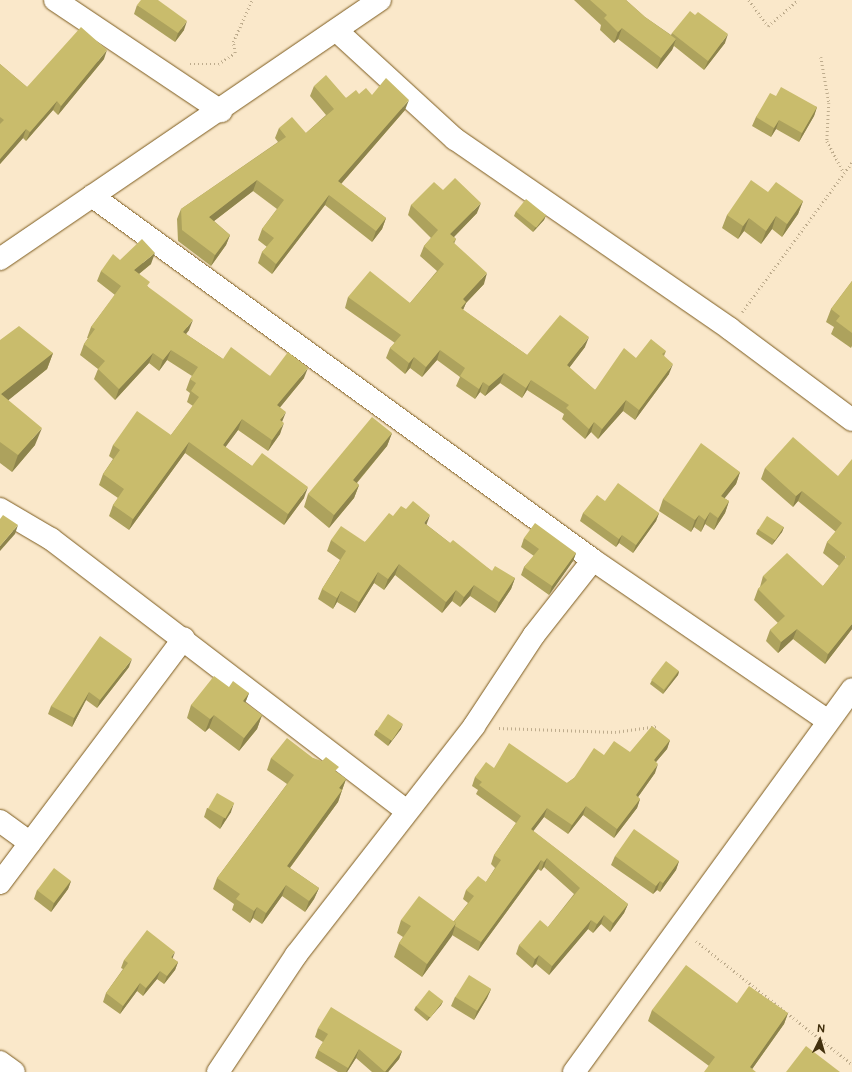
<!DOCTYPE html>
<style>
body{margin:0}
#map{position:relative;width:852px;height:1072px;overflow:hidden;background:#fae8ca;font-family:"DM Sans",sans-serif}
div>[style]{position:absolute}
.path>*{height:2.5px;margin-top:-1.25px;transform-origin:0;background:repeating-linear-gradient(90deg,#beac8d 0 1px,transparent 0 4px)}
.roads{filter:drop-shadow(0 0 1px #7b5a1d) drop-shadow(0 0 1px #7b5a1d)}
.minor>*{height:22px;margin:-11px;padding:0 11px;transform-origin:11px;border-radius:11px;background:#fff}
.wall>*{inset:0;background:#ada25d}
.shaded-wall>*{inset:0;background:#8d844c}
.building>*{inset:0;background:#c9bc6c;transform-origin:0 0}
span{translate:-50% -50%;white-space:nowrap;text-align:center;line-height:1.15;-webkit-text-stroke:3px #fae8ca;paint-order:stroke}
.north{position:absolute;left:800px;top:1020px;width:40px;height:40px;-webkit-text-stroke:3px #fae8ca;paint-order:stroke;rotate:5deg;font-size:11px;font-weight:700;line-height:16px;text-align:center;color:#42300e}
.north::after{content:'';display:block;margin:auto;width:14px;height:18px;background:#42300e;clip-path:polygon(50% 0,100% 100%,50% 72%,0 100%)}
</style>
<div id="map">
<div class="path">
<i style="left:749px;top:0;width:32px;rotate:54deg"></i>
<i style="left:768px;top:26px;width:40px;rotate:-41deg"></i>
<i style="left:821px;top:57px;width:47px;rotate:80.1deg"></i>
<i style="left:829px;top:103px;width:38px;rotate:93deg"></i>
<i style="left:827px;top:141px;width:36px;rotate:62deg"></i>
<i style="left:190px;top:64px;width:28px"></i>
<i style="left:218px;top:64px;width:20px;rotate:-33deg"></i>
<i style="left:235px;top:53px;width:11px;rotate:-100deg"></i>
<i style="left:233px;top:42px;width:46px;rotate:-65.7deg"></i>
<i style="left:742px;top:312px;width:186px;rotate:-53.7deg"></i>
<i style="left:499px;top:728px;width:116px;rotate:2deg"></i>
<i style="left:615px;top:732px;width:43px;rotate:-7.9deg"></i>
<i style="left:696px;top:941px;width:199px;rotate:38.3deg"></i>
</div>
<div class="roads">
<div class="minor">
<i style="left:55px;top:0;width:200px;rotate:33.8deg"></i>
<i style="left:337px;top:31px;width:160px;rotate:42.5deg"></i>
<i style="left:455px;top:139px;width:334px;rotate:34.6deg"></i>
<i style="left:730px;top:329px;width:152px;rotate:36.7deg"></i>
<i style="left:92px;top:196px;width:619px;rotate:36deg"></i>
<i style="left:593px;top:560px;width:283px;rotate:34.4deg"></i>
<i style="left:0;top:259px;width:460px;rotate:-34.3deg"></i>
<i style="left:0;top:509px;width:59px;rotate:30.5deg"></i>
<i style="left:51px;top:539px;width:447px;rotate:37.4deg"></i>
<i style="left:0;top:821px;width:37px;rotate:36deg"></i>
<i style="left:0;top:883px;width:306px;rotate:-53.1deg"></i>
<i style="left:0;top:1062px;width:17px;rotate:36deg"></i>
<i style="left:218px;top:1072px;width:141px;rotate:-56.3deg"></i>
<i style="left:296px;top:955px;width:290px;rotate:-52.1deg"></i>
<i style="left:474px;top:726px;width:109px;rotate:-56.6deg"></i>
<i style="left:534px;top:635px;width:95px;rotate:-51.8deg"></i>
<i style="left:574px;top:1072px;width:473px;rotate:-54deg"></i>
</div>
</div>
<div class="wall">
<i style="clip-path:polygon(574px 0,626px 0,645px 17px,671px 35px,672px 33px,725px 43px,704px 70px,674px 46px,672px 50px,657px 69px,618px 39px,614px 43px,600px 30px,601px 25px)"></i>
<i style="clip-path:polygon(137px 5px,184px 30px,175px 42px,134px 14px)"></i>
<i style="clip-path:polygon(104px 59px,58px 115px,53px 110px,26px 141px,23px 138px,0 164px,0 64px,27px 87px)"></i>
<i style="clip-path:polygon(314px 86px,346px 98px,359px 94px,372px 95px,405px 110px,341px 184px,386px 218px,382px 229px,372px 242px,325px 205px,272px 274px,258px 263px,262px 252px,267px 247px,258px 240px,262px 229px,277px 209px,253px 191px,214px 221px,230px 235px,226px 245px,211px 266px,178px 241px,177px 219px,181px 209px,278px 142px,275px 138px,279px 128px,306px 133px,326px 115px,310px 96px)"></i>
<i style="clip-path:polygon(776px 96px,817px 107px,814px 116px,799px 142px,776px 129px,771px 137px,752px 126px,756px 117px)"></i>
<i style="clip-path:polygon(443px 190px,477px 213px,454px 237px,456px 239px,454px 244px,484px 284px,466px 303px,463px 310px,527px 355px,585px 347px,569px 368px,595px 390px,636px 358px,666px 351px,664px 356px,669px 374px,635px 420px,623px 411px,598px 439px,591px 432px,585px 439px,562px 419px,564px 414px,527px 390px,522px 398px,500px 383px,485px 396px,480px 392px,475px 399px,456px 386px,460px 377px,437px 360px,422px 377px,410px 368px,405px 374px,386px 358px,390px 348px,395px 343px,345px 308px,348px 297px,410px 303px,437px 271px,420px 256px,424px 246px,431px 238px,408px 215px,411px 205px)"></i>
<i style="clip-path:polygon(768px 192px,803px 201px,798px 214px,782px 237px,772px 229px,761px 244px,744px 231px,738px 239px,722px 228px,727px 215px)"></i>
<i style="clip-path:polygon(516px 211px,546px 215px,544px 220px,533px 232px,514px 216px)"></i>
<i style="clip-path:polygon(120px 260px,151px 264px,139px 274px,148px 287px,189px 330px,186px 334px,223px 359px,270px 376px,304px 378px,280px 407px,282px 422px,280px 434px,268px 451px,238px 430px,225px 447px,252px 466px,304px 498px,284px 525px,185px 453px,129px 530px,109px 516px,113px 505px,118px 498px,99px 485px,103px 474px,113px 459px,109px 456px,113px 445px,171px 435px,193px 406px,187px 402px,190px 393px,186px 390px,190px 379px,192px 376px,167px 360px,159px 371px,149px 363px,115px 400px,94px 379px,98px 369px,80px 355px,84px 344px,88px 338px,87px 338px,91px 327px,115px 295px,97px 281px,101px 271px)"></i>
<i style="clip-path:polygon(852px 281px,852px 346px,851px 348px,831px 334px,834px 327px,826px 322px,831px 309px)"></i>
<i style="clip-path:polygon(0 340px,53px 353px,47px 369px,8px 400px,35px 445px,12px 472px,0 463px)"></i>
<i style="clip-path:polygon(392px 433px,387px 446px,357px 483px,359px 485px,354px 498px,329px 528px,304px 507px,308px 494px)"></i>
<i style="clip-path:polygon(765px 468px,838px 476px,852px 629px,825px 664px,793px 639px,778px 653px,766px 641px,770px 630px,778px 623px,754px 600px,758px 589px,760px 587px,763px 576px,823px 586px,839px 566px,823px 553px,827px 542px,836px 532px,798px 501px,793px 507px,761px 479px)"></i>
<i style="clip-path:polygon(740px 472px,736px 484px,724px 498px,729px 501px,725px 513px,714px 530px,705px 524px,701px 532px,694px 527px,691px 532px,659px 511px,663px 499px)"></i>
<i style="clip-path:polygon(605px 501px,659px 513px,656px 521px,633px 553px,619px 543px,616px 547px,580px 521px,583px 513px)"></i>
<i style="clip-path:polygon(393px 516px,427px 525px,450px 543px,492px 571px,515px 578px,511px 589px,495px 613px,470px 596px,460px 607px,452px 601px,442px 613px,395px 575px,384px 590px,374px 583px,355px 613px,337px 602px,333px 609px,318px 599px,322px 589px,340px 560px,327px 551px,331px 540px,365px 542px)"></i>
<i style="clip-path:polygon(784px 527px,782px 532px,772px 545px,756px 534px,758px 529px)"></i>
<i style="clip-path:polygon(524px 538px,576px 553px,573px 561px,549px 595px,521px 575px,524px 567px,534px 556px,521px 547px)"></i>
<i style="clip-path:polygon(129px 667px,97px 708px,86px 700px,72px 727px,48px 714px,51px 706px)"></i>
<i style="clip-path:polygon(679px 671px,678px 675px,663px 694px,650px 684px,652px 680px)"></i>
<i style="clip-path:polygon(229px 687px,249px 693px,245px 703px,262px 715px,257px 729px,239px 751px,209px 728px,205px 732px,187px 718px,191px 705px)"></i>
<i style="clip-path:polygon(401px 729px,388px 746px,374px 735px,376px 730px)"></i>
<i style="clip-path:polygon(670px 740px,667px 749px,656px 762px,655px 773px,638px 797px,640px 799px,637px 808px,614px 838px,583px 815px,568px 834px,544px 817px,533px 831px,628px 904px,624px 913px,610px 932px,601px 924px,593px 933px,588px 929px,549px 975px,536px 964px,532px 968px,516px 954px,519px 945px,548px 927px,574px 894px,544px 867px,541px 871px,538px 869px,478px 951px,452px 935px,422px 977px,394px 957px,399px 943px,403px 937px,397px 933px,401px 920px,454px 921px,468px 903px,463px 899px,466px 890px,486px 882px,495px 868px,491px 864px,494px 855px,516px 823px,476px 794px,478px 790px,472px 786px,475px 777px,494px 768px,567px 783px,574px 778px,604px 755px,630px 752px)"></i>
<i style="clip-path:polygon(271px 758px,313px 758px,337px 772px,346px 779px,338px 802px,290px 868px,319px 888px,314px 899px,305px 912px,282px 896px,262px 924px,253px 918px,250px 923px,232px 910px,234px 904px,213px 889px,217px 878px,287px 784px,267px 770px)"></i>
<i style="clip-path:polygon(207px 808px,231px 812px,220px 829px,204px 817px)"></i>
<i style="clip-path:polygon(615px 856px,679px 861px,676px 870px,660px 892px,657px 890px,653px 894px,611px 865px)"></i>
<i style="clip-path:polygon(71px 881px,68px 889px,51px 912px,34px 899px,37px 890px)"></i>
<i style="clip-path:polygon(172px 958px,178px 962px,175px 970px,164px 984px,157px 979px,143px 996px,137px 991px,120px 1014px,103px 1002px,106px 993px,123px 969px,121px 968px,124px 960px)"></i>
<i style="clip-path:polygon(491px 989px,487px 998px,474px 1020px,451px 1006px,455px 997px)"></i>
<i style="clip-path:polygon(443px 1001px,441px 1005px,427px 1021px,414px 1010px,416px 1006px)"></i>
<i style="clip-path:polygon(737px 1003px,788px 1013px,784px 1024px,752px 1069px,709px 1066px,648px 1021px,652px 1010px)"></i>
<i style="clip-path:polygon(318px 1028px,402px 1051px,399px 1059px,388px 1072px,372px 1072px,356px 1058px,347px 1072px,338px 1072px,315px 1058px,318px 1050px,323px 1042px,315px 1037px)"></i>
</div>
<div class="shaded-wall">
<i style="clip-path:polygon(187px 21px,184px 30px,175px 42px,178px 33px)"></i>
<i style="clip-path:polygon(622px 28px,618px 39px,614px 43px,618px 32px)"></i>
<i style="clip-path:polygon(728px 34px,725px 43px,704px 70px,708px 61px)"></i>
<i style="clip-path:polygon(676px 39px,672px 50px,657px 69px,661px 58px)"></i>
<i style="clip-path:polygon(107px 50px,104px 59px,58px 115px,61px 106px)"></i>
<i style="clip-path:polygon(409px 100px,405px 110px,334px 192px,338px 181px)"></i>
<i style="clip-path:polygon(57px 101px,53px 110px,26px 141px,30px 132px)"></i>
<i style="clip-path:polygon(817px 107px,814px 116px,799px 142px,802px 133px)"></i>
<i style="clip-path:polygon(779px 120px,776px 129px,771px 137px,774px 128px)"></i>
<i style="clip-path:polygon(26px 129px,23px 138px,0 164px,0 159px)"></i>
<i style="clip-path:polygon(257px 180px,253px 191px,205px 228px,209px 217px)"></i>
<i style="clip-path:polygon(329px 195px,325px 205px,272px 274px,276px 264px)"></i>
<i style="clip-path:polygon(803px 201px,798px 214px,782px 237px,787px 224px)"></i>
<i style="clip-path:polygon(481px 203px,477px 213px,446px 245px,450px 234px)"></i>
<i style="clip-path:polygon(546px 215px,544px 220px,533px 232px,535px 228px)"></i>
<i style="clip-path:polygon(776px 216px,772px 229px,761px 244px,766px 231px)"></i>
<i style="clip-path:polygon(386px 218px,382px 229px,372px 242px,376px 231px)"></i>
<i style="clip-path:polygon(749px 218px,744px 231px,738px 239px,743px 226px)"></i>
<i style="clip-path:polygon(230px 235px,226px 245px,211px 266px,215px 255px)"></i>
<i style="clip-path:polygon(155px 253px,151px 264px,130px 281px,134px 270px)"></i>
<i style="clip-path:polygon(487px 273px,484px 284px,466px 303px,462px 312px,461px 308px,463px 299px)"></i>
<i style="clip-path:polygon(193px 320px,189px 330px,179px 343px,183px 332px)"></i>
<i style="clip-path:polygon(589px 337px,585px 347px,563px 376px,567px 365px)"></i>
<i style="clip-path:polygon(171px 350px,167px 360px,159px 371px,163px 360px)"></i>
<i style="clip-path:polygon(440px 350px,437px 360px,422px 377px,426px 367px)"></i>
<i style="clip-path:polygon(53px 353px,47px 369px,0 407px,1px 394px)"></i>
<i style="clip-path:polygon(153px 353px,149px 363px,115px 400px,119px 389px)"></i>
<i style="clip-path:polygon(414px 357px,410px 368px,405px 374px,409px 363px)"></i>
<i style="clip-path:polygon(673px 364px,669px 374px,635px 420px,639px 410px)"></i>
<i style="clip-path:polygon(308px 368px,304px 378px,273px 416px,277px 405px)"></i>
<i style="clip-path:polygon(504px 373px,500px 383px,485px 396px,489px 386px)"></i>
<i style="clip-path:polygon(531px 380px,527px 390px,522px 398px,526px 388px)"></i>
<i style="clip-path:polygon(483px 382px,480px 392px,475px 399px,479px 389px)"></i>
<i style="clip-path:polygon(626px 400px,623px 411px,598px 439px,602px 429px)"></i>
<i style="clip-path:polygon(286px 412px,282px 422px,280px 420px)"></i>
<i style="clip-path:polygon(242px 419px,238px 430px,219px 456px,223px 445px)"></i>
<i style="clip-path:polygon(594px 422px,591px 432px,585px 439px,589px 429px)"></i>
<i style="clip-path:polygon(284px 423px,280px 434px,268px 451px,272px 440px)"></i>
<i style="clip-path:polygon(42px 428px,35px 445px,12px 472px,18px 455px)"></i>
<i style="clip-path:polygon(392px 433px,387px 446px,348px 493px,353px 480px)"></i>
<i style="clip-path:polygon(189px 442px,185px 453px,129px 530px,133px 519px)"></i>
<i style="clip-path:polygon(740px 472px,736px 484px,717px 508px,721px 496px)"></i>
<i style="clip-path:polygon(359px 485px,354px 498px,329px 528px,334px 515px)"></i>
<i style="clip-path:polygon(308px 487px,304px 498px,284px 525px,288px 514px)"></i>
<i style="clip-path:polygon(802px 491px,798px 501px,793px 507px,796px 496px)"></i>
<i style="clip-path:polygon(729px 501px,725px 513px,714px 530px,718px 518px)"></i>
<i style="clip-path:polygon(710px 512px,705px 524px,701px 532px,705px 520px)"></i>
<i style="clip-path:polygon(659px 513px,656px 521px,633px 553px,636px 545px)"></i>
<i style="clip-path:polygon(430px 515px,426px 526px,424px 523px)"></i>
<i style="clip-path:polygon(699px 515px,694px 527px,691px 532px,695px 520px)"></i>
<i style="clip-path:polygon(18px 525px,15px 534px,0 551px,0 546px)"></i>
<i style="clip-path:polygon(784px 527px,782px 532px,772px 545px,774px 541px)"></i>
<i style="clip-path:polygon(622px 535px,619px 543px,616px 547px,619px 539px)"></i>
<i style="clip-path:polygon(576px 553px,573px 561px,549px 595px,552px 586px)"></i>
<i style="clip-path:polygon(399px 564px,395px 575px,384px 590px,388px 579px)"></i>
<i style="clip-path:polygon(378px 572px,374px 583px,355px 613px,359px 602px)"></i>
<i style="clip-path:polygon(515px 578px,511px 589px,495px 613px,499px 602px)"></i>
<i style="clip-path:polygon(474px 585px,470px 596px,460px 607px,464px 597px)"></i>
<i style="clip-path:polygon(456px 590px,452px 601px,442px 613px,446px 602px)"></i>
<i style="clip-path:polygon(341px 591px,337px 602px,333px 609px,337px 598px)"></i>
<i style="clip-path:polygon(852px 624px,852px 629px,825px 664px,828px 654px)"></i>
<i style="clip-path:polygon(797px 629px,793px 639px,778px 653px,781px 642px)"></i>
<i style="clip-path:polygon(132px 659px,129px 667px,97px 708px,100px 700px)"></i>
<i style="clip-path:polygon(679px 671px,678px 675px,663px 694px,665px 690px)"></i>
<i style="clip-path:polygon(89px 692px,86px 700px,72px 727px,74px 718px)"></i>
<i style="clip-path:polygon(249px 693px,244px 706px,243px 701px)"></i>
<i style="clip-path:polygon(214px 715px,209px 728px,205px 732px,210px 719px)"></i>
<i style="clip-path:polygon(262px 715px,257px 729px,239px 751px,244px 738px)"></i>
<i style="clip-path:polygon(403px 724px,401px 729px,388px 746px,390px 741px)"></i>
<i style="clip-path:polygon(670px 740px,667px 749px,650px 769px,654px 760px)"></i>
<i style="clip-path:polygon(658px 764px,655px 773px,633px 804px,636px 795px)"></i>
<i style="clip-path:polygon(346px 779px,342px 790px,339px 788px)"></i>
<i style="clip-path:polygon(342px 790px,338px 802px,283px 877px,287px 866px)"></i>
<i style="clip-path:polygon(640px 799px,637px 808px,614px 838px,617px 829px)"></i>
<i style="clip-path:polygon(234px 803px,231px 812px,220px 829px,223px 820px)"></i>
<i style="clip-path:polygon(586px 806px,583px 815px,568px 834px,572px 825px)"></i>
<i style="clip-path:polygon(547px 808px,544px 817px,528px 838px,531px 829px)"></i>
<i style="clip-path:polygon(547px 858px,544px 867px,541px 871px,544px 862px)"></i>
<i style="clip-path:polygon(541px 860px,538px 869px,478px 951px,481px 942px)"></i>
<i style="clip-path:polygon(679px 861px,676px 870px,660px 892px,663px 883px)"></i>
<i style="clip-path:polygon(71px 881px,68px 889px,51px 912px,54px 903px)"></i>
<i style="clip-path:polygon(660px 881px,657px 890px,653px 894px,656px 886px)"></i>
<i style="clip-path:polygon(286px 885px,282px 896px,262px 924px,266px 913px)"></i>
<i style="clip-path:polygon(319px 888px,314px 899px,305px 912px,309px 901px)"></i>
<i style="clip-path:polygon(628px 904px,624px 913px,610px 932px,613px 923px)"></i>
<i style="clip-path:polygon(257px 907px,253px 918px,250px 923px,254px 911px)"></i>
<i style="clip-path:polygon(604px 915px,601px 924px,593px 933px,597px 924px)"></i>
<i style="clip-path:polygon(591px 920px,588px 929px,549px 975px,552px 966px)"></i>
<i style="clip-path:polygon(456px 923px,452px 936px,422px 977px,427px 964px)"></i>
<i style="clip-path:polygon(175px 952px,172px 960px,171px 957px)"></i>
<i style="clip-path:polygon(539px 955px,536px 964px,532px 968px,535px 959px)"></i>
<i style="clip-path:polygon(178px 962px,175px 970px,164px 984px,167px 976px)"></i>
<i style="clip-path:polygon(160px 971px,157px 979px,143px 996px,146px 988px)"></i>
<i style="clip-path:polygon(140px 983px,137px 991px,120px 1014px,123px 1006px)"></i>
<i style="clip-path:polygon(491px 989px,487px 998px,474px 1020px,477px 1011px)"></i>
<i style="clip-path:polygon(443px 1001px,441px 1005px,427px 1021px,429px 1017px)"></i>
<i style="clip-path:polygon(788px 1013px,784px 1024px,750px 1072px,750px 1067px)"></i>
<i style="clip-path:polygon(359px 1049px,356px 1058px,347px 1072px,346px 1072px,348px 1068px)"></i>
<i style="clip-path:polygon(402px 1051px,399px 1059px,388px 1072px,384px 1072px)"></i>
</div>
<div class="building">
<i style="clip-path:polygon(141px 0,158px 0,187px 21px,178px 33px,137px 5px)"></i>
<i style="clip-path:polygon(590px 0,626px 0,645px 17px,676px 39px,661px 58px,622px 28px,618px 32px,604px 18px,607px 15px)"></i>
<i style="clip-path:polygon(690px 11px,695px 15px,698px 12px,728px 34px,708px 61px,672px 33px)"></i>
<i style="clip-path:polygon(81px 27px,107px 50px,61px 106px,57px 101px,30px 132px,26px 129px,0 159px,0 124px,4px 120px,0 117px,0 64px,27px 87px)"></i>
<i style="clip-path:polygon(326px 75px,346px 98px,356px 90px,359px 94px,366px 88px,372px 95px,386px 78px,409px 100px,338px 181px,386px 218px,376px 231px,329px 195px,276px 264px,262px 252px,274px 238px,262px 229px,284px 200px,257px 180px,209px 217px,230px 235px,215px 255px,182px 230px,181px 209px,286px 137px,279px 128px,292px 117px,306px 133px,334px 109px,314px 86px)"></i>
<i style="clip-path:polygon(781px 87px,817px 107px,802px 133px,779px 120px,774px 128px,756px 117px,770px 93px,776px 96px)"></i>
<i style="clip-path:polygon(455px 178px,481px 203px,450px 234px,456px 239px,453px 242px,487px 273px,463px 299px,466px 302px,461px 308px,527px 355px,560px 315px,589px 337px,567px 365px,595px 390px,624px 348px,636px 358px,651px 339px,666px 351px,662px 354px,673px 364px,639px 410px,626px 400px,602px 429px,594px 422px,589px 429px,566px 408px,569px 405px,531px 380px,526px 388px,504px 373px,489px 386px,483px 382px,479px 389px,460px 376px,465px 368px,440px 350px,426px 367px,414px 357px,409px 363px,390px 348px,401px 335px,348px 297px,370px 271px,410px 303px,444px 264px,424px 246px,438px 230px,411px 205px,434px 182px,443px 190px)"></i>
<i style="clip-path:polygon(751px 180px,768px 192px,776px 182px,803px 201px,787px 224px,776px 216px,766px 231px,749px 218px,743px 226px,727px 215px)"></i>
<i style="left:526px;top:199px;width:26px;height:16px;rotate:39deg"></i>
<i style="clip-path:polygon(142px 239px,155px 253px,134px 270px,150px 282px,147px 286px,193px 320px,183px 332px,223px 359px,231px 347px,270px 376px,288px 352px,308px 368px,277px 405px,286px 412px,280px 420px,284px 423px,272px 440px,242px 419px,223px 445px,252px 466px,262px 453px,308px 487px,288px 514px,189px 442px,133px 519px,113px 505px,124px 489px,103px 474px,120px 450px,113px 445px,137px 411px,171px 435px,199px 397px,191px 391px,196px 383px,190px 379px,198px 367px,171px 350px,163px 360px,153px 353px,119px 389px,98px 369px,105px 361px,84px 344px,95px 329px,91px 327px,121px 286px,101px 271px,113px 254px,120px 260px)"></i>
<i style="clip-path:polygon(852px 281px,852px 333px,836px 321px,840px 316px,831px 309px)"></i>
<i style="clip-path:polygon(19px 326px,53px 353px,1px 394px,42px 428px,18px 455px,0 442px,0 340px)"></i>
<i style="clip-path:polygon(372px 417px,392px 433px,353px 480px,359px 485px,334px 515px,308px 494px)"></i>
<i style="clip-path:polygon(793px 437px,838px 476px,852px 459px,852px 624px,828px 654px,797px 629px,781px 642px,770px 630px,785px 616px,758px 589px,767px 580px,763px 576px,787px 553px,823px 586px,846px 557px,827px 542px,842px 523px,802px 491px,796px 496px,765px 468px)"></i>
<i style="clip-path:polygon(701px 443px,740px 472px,721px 496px,729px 501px,718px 518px,710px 512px,705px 520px,699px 515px,695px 520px,663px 499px)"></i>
<i style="clip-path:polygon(618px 483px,659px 513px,636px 545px,622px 535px,619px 539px,583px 513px,597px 495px,605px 501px)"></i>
<i style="clip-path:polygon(413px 501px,430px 515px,424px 523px,450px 543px,453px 540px,492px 571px,495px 566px,515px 578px,499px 602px,474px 585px,464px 597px,456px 590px,446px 602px,399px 564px,388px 579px,378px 572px,359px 602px,341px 591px,337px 598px,322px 589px,346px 551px,331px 540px,341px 526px,365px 542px,389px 513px,393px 516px,401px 506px,406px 509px)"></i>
<i style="clip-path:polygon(3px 515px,18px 525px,0 546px,0 519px)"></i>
<i style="left:767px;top:516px;width:20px;height:16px;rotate:33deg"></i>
<i style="clip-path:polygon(535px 523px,576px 553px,552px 586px,524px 567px,539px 549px,524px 538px)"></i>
<i style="clip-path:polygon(100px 636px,132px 659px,100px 700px,89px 692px,74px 718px,51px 706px)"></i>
<i style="left:666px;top:661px;width:16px;height:24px;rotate:38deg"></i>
<i style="clip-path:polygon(214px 676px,229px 687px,233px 681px,249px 693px,243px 701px,262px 715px,244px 738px,214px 715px,210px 719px,191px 705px)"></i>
<i style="left:388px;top:714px;width:18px;height:20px;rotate:34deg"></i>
<i style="clip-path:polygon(652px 726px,670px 740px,654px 760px,658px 764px,636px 795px,640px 799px,617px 829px,586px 806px,572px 825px,547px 808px,531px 829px,628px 904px,613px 923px,604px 915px,597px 924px,591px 920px,552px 966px,539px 955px,535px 959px,519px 945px,540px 920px,548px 927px,580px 888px,547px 858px,544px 862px,541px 860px,481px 942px,455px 926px,456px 923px,454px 921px,474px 896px,466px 890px,478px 876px,486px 882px,501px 860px,494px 855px,521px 816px,479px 785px,482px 782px,475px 777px,486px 762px,494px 768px,509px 743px,567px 783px,574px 778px,594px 748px,604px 755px,614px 741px,630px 752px)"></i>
<i style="clip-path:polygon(287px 738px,313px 758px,322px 761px,326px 757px,339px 767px,335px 771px,346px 779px,339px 788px,342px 790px,287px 866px,319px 888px,309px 901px,286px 885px,266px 913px,257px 907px,254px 911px,236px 899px,240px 894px,217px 878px,294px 775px,271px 758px)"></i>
<i style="left:217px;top:793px;width:20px;height:18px;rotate:30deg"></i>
<i style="clip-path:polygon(634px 829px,679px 861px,663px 883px,660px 881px,656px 886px,615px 856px)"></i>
<i style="left:54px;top:868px;width:21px;height:28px;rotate:37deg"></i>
<i style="clip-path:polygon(419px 896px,456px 923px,427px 964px,399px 943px,411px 926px,401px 920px)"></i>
<i style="clip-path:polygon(147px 930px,175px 952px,171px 957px,178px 962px,167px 976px,160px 971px,146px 988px,140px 983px,123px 1006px,106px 993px,128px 963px,124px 960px)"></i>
<i style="clip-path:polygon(686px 965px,737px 1003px,749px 986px,788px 1013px,750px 1067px,756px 1072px,704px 1072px,715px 1057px,652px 1010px)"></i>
<i style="left:469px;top:975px;width:26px;height:26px;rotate:32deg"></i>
<i style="left:429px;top:990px;width:18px;height:21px;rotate:38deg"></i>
<i style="clip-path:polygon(331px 1007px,402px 1051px,385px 1072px,359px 1049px,348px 1068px,318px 1050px,328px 1034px,318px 1028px)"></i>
<i style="clip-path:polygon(806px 1046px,840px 1072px,786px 1072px)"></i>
</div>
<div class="north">N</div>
</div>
